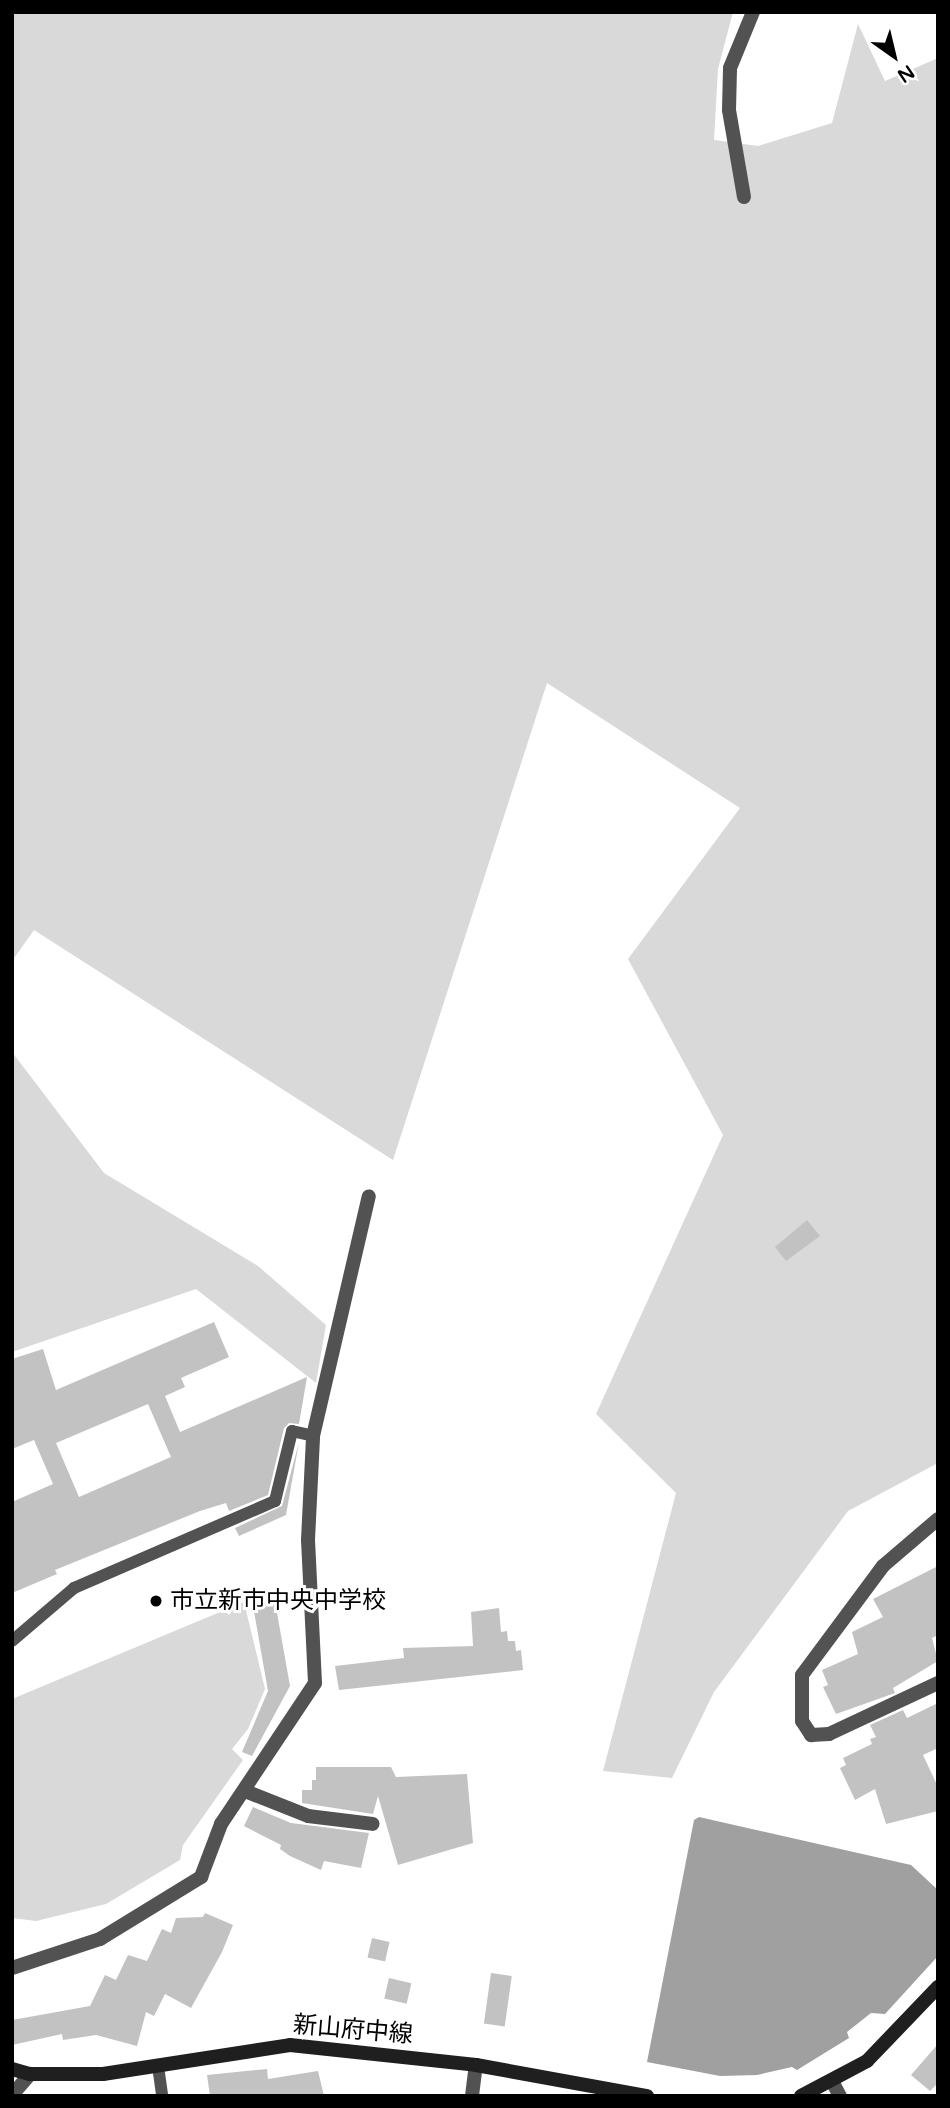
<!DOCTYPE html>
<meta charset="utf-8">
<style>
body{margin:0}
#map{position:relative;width:950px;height:2108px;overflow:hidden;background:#fff;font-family:"Varela Round","Noto Sans JP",sans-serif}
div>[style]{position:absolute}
.green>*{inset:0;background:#d9d9d9}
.water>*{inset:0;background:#a0a0a0}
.building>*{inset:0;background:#c2c2c2;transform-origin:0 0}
.lane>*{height:12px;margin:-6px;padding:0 6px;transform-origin:6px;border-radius:6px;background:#525252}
.street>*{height:14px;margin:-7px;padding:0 7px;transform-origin:7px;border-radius:7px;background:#525252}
.secondary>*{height:14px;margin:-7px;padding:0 7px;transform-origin:7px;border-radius:7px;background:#1f1f1f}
.dots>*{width:19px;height:19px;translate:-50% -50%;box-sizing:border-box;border:4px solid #fff;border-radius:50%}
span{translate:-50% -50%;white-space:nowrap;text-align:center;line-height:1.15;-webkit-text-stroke:6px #fff;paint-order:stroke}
.poi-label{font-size:24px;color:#000}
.left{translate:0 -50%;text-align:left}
.street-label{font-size:24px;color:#000}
.frame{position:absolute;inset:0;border:14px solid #000;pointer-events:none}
.north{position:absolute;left:859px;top:21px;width:70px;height:70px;-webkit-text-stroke:5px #fff;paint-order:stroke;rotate:146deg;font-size:19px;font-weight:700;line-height:28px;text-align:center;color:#000}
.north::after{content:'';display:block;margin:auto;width:24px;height:32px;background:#000;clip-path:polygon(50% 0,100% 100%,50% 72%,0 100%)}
</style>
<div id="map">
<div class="green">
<i style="clip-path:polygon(12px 12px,733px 12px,718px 69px,714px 140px,758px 146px,832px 123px,858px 24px,885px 81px,938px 58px,938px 1463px,848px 1511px,714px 1692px,672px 1778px,603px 1771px,676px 1493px,596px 1414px,723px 1135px,628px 959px,740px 808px,547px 683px,393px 1160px,34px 930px,12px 961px)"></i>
<i style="clip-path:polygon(12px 1052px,104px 1173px,258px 1266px,326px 1325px,316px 1383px,196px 1289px,12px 1352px)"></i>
<i style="clip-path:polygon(244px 1602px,265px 1689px,248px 1729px,232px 1749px,243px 1760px,183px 1845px,180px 1860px,106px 1904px,36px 1921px,12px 1918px,12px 1699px)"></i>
</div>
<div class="water">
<i style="clip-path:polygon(699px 1817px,911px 1865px,938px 1890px,938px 1956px,885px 2014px,871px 2013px,847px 2032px,849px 2038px,797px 2070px,792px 2067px,757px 2075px,720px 2076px,647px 2062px,694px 1820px)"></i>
</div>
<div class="building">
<i style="clip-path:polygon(807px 1220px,820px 1236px,786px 1261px,775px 1247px)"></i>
<i style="clip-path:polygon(evenodd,214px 1322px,229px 1357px,181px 1378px,185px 1387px,165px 1396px,180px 1432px,307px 1377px,299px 1424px,289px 1423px,284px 1428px,268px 1495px,229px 1511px,226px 1503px,200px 1511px,55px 1570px,57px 1574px,12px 1593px,12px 1502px,53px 1484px,34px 1440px,12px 1449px,12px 1359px,43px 1349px,56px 1390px,214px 1322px,148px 1404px,171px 1457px,79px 1497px,56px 1443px,148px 1404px)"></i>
<i style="clip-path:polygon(299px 1442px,286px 1515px,239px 1536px,235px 1528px,282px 1506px)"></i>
<i style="clip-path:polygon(938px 1566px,938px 1635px,932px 1638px,938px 1661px,893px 1688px,895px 1693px,836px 1714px,823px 1687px,828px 1685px,822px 1670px,858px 1654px,852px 1632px,883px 1617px,873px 1599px)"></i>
<i style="clip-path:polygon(274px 1596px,290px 1686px,252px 1756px,242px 1752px,268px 1691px,252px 1600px)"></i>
<i style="clip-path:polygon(499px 1608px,501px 1632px,507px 1631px,508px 1641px,515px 1641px,516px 1651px,521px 1650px,523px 1670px,339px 1690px,335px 1666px,404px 1658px,403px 1648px,473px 1646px,471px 1612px)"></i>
<i style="clip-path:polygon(938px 1703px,938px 1748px,923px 1755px,938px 1787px,938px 1811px,886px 1824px,875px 1789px,855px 1800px,840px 1768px,846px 1765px,843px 1758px,872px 1744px,870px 1739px,876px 1737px,870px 1725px,903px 1710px,907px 1718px)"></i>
<i style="clip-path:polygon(316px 1767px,391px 1767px,396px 1777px,467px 1774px,473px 1843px,398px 1865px,378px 1796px,373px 1814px,302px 1803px,302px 1790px,312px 1790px,312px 1780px,316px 1780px)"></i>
<i style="clip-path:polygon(253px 1807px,291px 1823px,369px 1833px,361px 1868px,324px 1861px,321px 1870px,290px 1856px,280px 1849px,281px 1845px,244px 1826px)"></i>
<i style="clip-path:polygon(205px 1913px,233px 1925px,222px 1952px,191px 2008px,165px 1994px,154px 2016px,146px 2012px,137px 2046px,96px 2035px,63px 2040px,62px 2034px,12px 2045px,12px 2020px,90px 2006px,105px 1975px,116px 1980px,128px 1955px,147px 1961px,162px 1929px,171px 1933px,176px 1918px,203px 1917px)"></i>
<i style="left:372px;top:1938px;width:18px;height:20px;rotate:13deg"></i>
<i style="left:491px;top:1973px;width:21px;height:51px;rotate:8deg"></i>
<i style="left:389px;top:1978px;width:23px;height:21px;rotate:13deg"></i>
<i style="clip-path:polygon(938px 2044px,938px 2083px,930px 2091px,911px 2075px)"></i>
<i style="clip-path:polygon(267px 2069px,268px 2079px,318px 2071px,324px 2096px,210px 2096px,207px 2075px)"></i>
</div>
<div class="lane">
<i style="left:12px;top:1641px;width:82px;rotate:-40.5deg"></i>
<i style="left:74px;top:1588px;width:219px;rotate:-23.4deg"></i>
<i style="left:275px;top:1501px;width:72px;rotate:-76.3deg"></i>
<i style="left:292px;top:1431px;width:22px;rotate:13deg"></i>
<i style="left:158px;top:2066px;width:30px;rotate:82deg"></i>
</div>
<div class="street">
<i style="left:744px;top:197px;width:88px;rotate:-99.8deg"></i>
<i style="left:729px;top:110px;width:42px;rotate:-88.6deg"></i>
<i style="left:730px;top:68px;width:61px;rotate:-67.7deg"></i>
<i style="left:938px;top:1519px;width:72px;rotate:139.5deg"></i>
<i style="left:883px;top:1566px;width:136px;rotate:126.6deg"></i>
<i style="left:802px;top:1675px;width:46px;rotate:90deg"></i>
<i style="left:802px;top:1721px;width:17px;rotate:57deg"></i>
<i style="left:811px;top:1735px;width:18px;rotate:-3deg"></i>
<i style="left:829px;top:1734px;width:120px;rotate:-25.1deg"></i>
<i style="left:245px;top:1791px;width:68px;rotate:21.6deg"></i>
<i style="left:308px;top:1816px;width:65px;rotate:7deg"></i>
<i style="left:12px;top:1968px;width:93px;rotate:-18.2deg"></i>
<i style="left:100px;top:1939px;width:119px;rotate:-31.5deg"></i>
<i style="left:201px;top:1877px;width:57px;rotate:-69.3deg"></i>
<i style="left:221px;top:1824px;width:169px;rotate:-56.3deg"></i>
<i style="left:315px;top:1683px;width:143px;rotate:-92.8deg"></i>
<i style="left:308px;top:1540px;width:104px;rotate:-87.2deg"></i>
<i style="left:313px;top:1436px;width:246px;rotate:-76.9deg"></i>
<i style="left:833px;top:2083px;width:15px;rotate:62deg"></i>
<i style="left:12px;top:2095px;width:28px;rotate:-49deg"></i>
<i style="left:472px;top:2096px;width:31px;rotate:-83deg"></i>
</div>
<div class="secondary">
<i style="left:12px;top:2069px;width:19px;rotate:16deg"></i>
<i style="left:30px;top:2074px;width:73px"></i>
<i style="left:103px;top:2074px;width:189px;rotate:-8.8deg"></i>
<i style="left:290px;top:2045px;width:187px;rotate:6.1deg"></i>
<i style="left:476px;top:2065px;width:174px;rotate:10.3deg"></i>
<i style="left:801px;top:2096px;width:75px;rotate:-27.9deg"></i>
<i style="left:867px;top:2061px;width:103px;rotate:-46.2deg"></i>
</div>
<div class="dots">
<i style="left:156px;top:1601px;background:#000"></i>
</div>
<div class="poi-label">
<span class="left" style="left:170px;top:1601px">市立新市中央中学校</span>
</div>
<div class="street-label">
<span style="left:353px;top:2030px;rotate:5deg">新山府中線</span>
</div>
<div class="frame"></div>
<div class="north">N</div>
</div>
